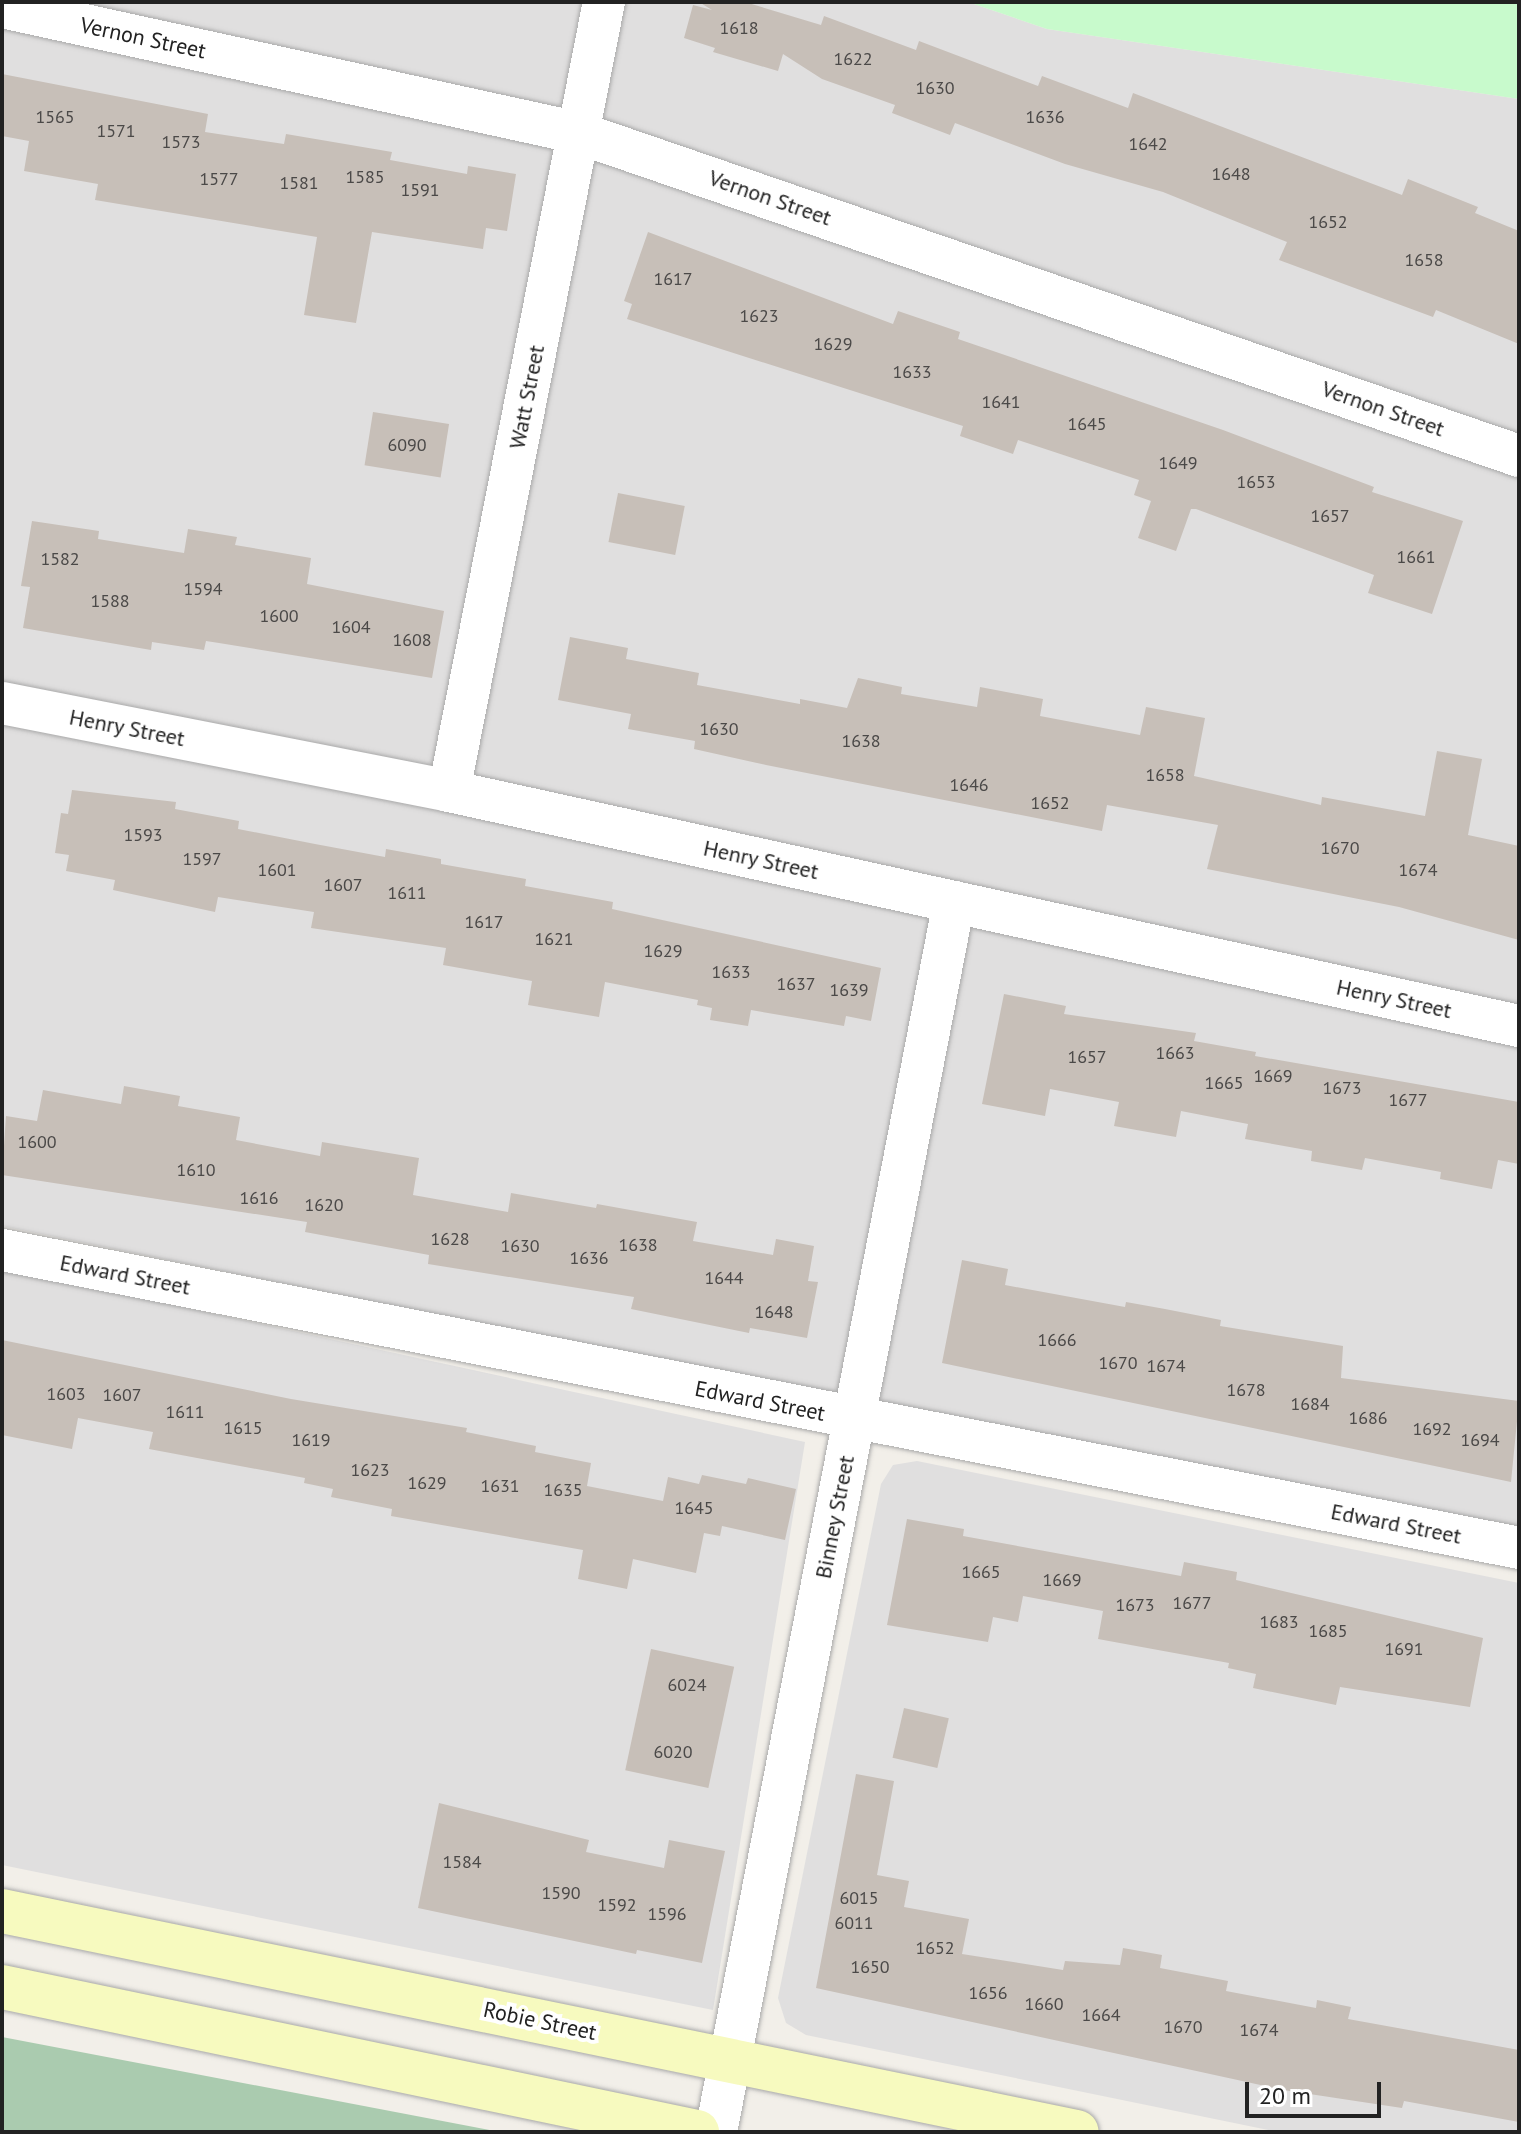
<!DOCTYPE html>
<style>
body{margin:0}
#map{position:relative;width:1521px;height:2134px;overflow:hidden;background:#f2efe9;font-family:"PT Sans",sans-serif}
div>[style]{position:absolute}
.residential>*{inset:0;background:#e0dfdf}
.cemetery>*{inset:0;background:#aacbaf}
.park>*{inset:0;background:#c8facc}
.building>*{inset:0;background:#c7bfb8;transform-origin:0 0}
.roads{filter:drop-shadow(0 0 2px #a9a9a9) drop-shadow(0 0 2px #a9a9a9)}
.minor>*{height:42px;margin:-21px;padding:0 21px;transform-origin:21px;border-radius:21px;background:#fff}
.secondary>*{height:44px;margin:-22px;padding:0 22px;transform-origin:22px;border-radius:22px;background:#f7fabf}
span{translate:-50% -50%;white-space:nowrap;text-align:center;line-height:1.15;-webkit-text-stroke:8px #fff;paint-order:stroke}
.number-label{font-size:18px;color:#4b4948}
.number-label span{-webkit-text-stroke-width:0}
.street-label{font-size:22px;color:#222}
.frame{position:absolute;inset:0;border:4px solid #222;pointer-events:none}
.scale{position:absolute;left:1245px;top:2082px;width:136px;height:36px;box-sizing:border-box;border:4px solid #222;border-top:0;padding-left:10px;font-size:24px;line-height:28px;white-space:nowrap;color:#222;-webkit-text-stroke:6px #fff;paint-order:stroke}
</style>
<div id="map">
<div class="residential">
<i style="clip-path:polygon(2px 2px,968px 2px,1047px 29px,1519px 99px,1519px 1535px,2px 1226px)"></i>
<i style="clip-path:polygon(2px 1268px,805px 1442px,713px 2010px,2px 1865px)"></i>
<i style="clip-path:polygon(917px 1461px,1519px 1583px,1519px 2132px,1278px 2132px,806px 2035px,786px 2023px,778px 1998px,881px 1484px,893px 1465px)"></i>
</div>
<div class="cemetery">
<i style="clip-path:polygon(2px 2037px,500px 2132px,2px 2132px)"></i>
</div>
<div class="park">
<i style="clip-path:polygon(968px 2px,1519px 2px,1519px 99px,1047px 29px)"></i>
</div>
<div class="building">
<i style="clip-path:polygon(699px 2px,745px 2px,821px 25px,824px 16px,916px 50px,919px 41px,1038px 86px,1042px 76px,1128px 108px,1133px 93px,1402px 195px,1408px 179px,1478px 207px,1475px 213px,1519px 231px,1519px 344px,1436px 310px,1433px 317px,1279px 260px,1287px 242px,1163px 192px,1065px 164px,955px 123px,950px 135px,892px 113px,895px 105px,822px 79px,783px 54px,778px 71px,713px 52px,715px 48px,684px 38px,693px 5px,712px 10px)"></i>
<i style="clip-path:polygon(2px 74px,208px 114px,205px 132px,284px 144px,286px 134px,392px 152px,390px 160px,467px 174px,468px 166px,516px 174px,507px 231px,486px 228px,483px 249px,372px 232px,356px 323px,304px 315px,317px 237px,95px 200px,98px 184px,24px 171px,29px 141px,2px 136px)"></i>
<i style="clip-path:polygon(648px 232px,893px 324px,898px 311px,960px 332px,958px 339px,1223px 430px,1374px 487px,1372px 492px,1463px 521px,1432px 614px,1368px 593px,1374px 575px,1196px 509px,1191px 509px,1176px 551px,1138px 538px,1151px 501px,1134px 495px,1139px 480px,1018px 440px,1013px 454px,960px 436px,963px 426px,627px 319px,632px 304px,624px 301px)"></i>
<i style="left:373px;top:412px;width:77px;height:54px;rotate:9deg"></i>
<i style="left:618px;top:493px;width:68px;height:50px;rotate:11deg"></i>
<i style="clip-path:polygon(32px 521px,99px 531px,98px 539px,184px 553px,188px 529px,237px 537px,235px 545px,311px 558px,307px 584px,444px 611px,432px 678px,219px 643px,206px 641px,204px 650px,152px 642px,151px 650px,23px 628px,30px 587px,21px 586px)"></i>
<i style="clip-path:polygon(570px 637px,628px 648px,626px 659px,699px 673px,697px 685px,800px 704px,800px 699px,847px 708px,858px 678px,902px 687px,901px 694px,977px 707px,980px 687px,1043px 699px,1040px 716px,1140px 735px,1146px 707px,1205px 718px,1194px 776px,1321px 805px,1322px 797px,1425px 816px,1437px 751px,1482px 759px,1468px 835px,1519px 846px,1519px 940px,1399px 907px,1207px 869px,1218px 825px,1107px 805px,1102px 831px,766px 765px,694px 749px,695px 741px,628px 729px,631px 714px,558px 700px)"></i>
<i style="clip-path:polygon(72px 790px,176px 802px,175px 809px,239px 821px,238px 829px,315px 844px,385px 857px,386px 849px,441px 859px,441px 864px,526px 879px,525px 886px,613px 902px,612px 909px,881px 968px,871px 1021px,846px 1016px,844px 1026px,751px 1010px,748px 1026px,710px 1020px,712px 1008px,697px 1005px,698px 1000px,605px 982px,599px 1017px,528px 1005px,532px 981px,443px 965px,446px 948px,311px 928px,314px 912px,218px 897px,215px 912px,113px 890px,115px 880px,66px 871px,69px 855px,55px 853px,61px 813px,68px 814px)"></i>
<i style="clip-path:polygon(1004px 994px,1066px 1006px,1064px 1014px,1196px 1033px,1194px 1041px,1256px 1052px,1255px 1056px,1519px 1102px,1519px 1164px,1498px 1160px,1492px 1189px,1440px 1179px,1441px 1172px,1365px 1158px,1362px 1170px,1311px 1161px,1312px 1151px,1245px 1139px,1248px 1124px,1181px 1111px,1176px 1137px,1114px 1126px,1119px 1102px,1050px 1089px,1045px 1116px,982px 1104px)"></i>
<i style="clip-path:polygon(124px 1086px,180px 1096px,178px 1106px,240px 1117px,236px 1140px,320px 1156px,322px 1142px,419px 1158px,413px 1195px,508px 1212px,511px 1193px,596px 1208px,597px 1204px,697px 1222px,693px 1241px,773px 1255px,776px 1239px,814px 1246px,808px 1281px,818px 1282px,807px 1338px,750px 1328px,749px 1333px,631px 1309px,634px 1297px,428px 1264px,429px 1255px,305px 1232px,307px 1222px,2px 1175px,6px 1116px,37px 1121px,43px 1090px,121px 1104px)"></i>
<i style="clip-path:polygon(962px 1260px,1008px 1269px,1005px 1285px,1125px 1307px,1126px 1302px,1165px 1309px,1221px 1320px,1220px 1326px,1343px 1346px,1341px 1378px,1519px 1401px,1511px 1482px,942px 1363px)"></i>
<i style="clip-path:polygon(2px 1340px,291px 1399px,467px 1428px,466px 1432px,536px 1446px,535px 1452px,591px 1463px,587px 1486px,663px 1501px,668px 1477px,699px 1484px,702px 1475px,746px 1484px,748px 1478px,796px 1489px,785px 1540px,722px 1526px,720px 1536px,704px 1533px,696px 1573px,633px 1559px,627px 1589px,578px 1579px,583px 1550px,391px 1516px,392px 1509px,331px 1497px,333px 1489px,304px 1483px,305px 1478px,149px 1449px,153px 1432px,78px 1418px,72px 1449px,2px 1435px)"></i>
<i style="clip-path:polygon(907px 1519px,964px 1529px,963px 1536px,1181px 1576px,1184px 1562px,1237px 1572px,1236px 1580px,1483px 1638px,1470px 1707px,1340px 1687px,1336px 1705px,1253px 1688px,1256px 1674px,1228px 1668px,1229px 1663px,1098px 1639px,1103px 1611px,1023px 1596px,1018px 1622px,993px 1617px,988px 1642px,887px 1625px)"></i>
<i style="left:651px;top:1649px;width:85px;height:124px;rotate:12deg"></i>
<i style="left:904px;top:1708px;width:46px;height:51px;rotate:13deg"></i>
<i style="clip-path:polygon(856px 1774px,894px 1781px,877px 1875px,909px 1881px,904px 1907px,969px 1919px,962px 1954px,1063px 1970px,1065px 1961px,1120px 1965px,1123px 1948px,1162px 1955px,1160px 1968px,1228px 1981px,1226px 1991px,1316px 2008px,1317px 2000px,1351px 2007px,1348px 2019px,1519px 2050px,1519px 2122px,1404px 2101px,1402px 2108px,1283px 2090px,816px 1988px)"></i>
<i style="clip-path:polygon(439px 1803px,589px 1840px,586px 1852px,664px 1868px,669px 1840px,725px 1851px,702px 1963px,637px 1950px,636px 1954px,418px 1908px)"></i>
</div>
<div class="roads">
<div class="minor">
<i style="left:2px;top:7px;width:591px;rotate:12.32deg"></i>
<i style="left:579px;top:133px;width:994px;rotate:18.96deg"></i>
<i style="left:2px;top:703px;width:456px;rotate:11.1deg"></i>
<i style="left:449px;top:791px;width:1096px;rotate:12.39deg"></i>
<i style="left:449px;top:791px;width:804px;rotate:-78.89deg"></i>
<i style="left:2px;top:1250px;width:1546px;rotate:11.11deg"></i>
<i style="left:716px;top:2132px;width:1253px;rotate:-79.05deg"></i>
</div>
<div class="secondary">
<i style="left:2px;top:1911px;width:1097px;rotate:11.62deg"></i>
<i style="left:2px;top:1987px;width:710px;rotate:11.78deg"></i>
</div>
</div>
<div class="number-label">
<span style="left:739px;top:28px">1618</span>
<span style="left:853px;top:59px">1622</span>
<span style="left:935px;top:88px">1630</span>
<span style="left:55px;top:117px">1565</span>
<span style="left:1045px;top:117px">1636</span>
<span style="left:116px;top:131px">1571</span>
<span style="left:181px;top:142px">1573</span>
<span style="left:1148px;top:144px">1642</span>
<span style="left:1231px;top:174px">1648</span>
<span style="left:365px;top:177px">1585</span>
<span style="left:219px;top:179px">1577</span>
<span style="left:299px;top:183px">1581</span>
<span style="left:420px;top:190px">1591</span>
<span style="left:1328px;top:222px">1652</span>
<span style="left:1424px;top:260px">1658</span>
<span style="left:673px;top:279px">1617</span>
<span style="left:759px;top:316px">1623</span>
<span style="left:833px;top:344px">1629</span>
<span style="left:912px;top:372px">1633</span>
<span style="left:1001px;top:402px">1641</span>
<span style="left:1087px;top:424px">1645</span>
<span style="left:407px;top:445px">6090</span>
<span style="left:1178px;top:463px">1649</span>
<span style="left:1256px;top:482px">1653</span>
<span style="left:1330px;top:516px">1657</span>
<span style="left:1416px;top:557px">1661</span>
<span style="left:60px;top:559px">1582</span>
<span style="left:203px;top:589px">1594</span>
<span style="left:110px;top:601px">1588</span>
<span style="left:279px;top:616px">1600</span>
<span style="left:351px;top:627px">1604</span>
<span style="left:412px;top:640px">1608</span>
<span style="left:719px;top:729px">1630</span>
<span style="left:861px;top:741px">1638</span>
<span style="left:1165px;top:775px">1658</span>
<span style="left:969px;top:785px">1646</span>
<span style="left:1050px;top:803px">1652</span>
<span style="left:143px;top:835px">1593</span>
<span style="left:1340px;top:848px">1670</span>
<span style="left:202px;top:859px">1597</span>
<span style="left:277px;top:870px">1601</span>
<span style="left:1418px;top:870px">1674</span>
<span style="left:343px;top:885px">1607</span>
<span style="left:407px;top:893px">1611</span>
<span style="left:484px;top:922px">1617</span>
<span style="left:554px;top:939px">1621</span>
<span style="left:663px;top:951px">1629</span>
<span style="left:731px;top:972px">1633</span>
<span style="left:796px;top:984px">1637</span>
<span style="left:849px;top:990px">1639</span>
<span style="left:1175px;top:1053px">1663</span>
<span style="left:1087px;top:1057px">1657</span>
<span style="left:1273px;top:1076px">1669</span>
<span style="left:1224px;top:1083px">1665</span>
<span style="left:1342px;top:1088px">1673</span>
<span style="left:1408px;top:1100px">1677</span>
<span style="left:37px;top:1142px">1600</span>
<span style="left:196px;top:1170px">1610</span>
<span style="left:259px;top:1198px">1616</span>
<span style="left:324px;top:1205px">1620</span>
<span style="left:450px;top:1239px">1628</span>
<span style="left:638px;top:1245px">1638</span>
<span style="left:520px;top:1246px">1630</span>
<span style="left:589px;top:1258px">1636</span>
<span style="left:724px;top:1278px">1644</span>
<span style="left:774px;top:1312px">1648</span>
<span style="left:1057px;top:1340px">1666</span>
<span style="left:1118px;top:1363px">1670</span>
<span style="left:1166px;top:1366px">1674</span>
<span style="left:1246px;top:1390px">1678</span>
<span style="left:66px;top:1394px">1603</span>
<span style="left:122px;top:1395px">1607</span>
<span style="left:1310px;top:1404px">1684</span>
<span style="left:185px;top:1412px">1611</span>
<span style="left:1368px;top:1418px">1686</span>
<span style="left:243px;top:1428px">1615</span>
<span style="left:1432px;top:1429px">1692</span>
<span style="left:311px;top:1440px">1619</span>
<span style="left:1480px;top:1440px">1694</span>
<span style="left:370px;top:1470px">1623</span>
<span style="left:427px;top:1483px">1629</span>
<span style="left:500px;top:1486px">1631</span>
<span style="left:563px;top:1490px">1635</span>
<span style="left:694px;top:1508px">1645</span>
<span style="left:981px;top:1572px">1665</span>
<span style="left:1062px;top:1580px">1669</span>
<span style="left:1192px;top:1603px">1677</span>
<span style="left:1135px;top:1605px">1673</span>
<span style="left:1279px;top:1622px">1683</span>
<span style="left:1328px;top:1631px">1685</span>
<span style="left:1404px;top:1649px">1691</span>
<span style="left:687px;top:1685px">6024</span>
<span style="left:673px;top:1752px">6020</span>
<span style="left:462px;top:1862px">1584</span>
<span style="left:561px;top:1893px">1590</span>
<span style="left:859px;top:1898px">6015</span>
<span style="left:617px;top:1905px">1592</span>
<span style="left:667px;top:1914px">1596</span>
<span style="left:854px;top:1923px">6011</span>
<span style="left:935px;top:1948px">1652</span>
<span style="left:870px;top:1967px">1650</span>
<span style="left:988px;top:1993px">1656</span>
<span style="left:1044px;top:2004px">1660</span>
<span style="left:1101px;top:2015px">1664</span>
<span style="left:1183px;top:2027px">1670</span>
<span style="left:1259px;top:2030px">1674</span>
</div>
<div class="street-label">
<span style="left:143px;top:38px;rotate:12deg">Vernon Street</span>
<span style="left:770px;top:198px;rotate:19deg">Vernon Street</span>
<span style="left:527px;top:397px;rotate:-79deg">Watt Street</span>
<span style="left:1383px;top:409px;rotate:19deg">Vernon Street</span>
<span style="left:127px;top:728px;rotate:11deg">Henry Street</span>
<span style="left:761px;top:860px;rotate:12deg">Henry Street</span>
<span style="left:1394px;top:999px;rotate:12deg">Henry Street</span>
<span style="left:125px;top:1275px;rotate:11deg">Edward Street</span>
<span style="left:760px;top:1401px;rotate:11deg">Edward Street</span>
<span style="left:835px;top:1517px;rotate:-79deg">Binney Street</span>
<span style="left:1396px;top:1524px;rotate:11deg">Edward Street</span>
<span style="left:540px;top:2021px;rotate:12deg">Robie Street</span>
</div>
<div class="frame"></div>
<div class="scale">20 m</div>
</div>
